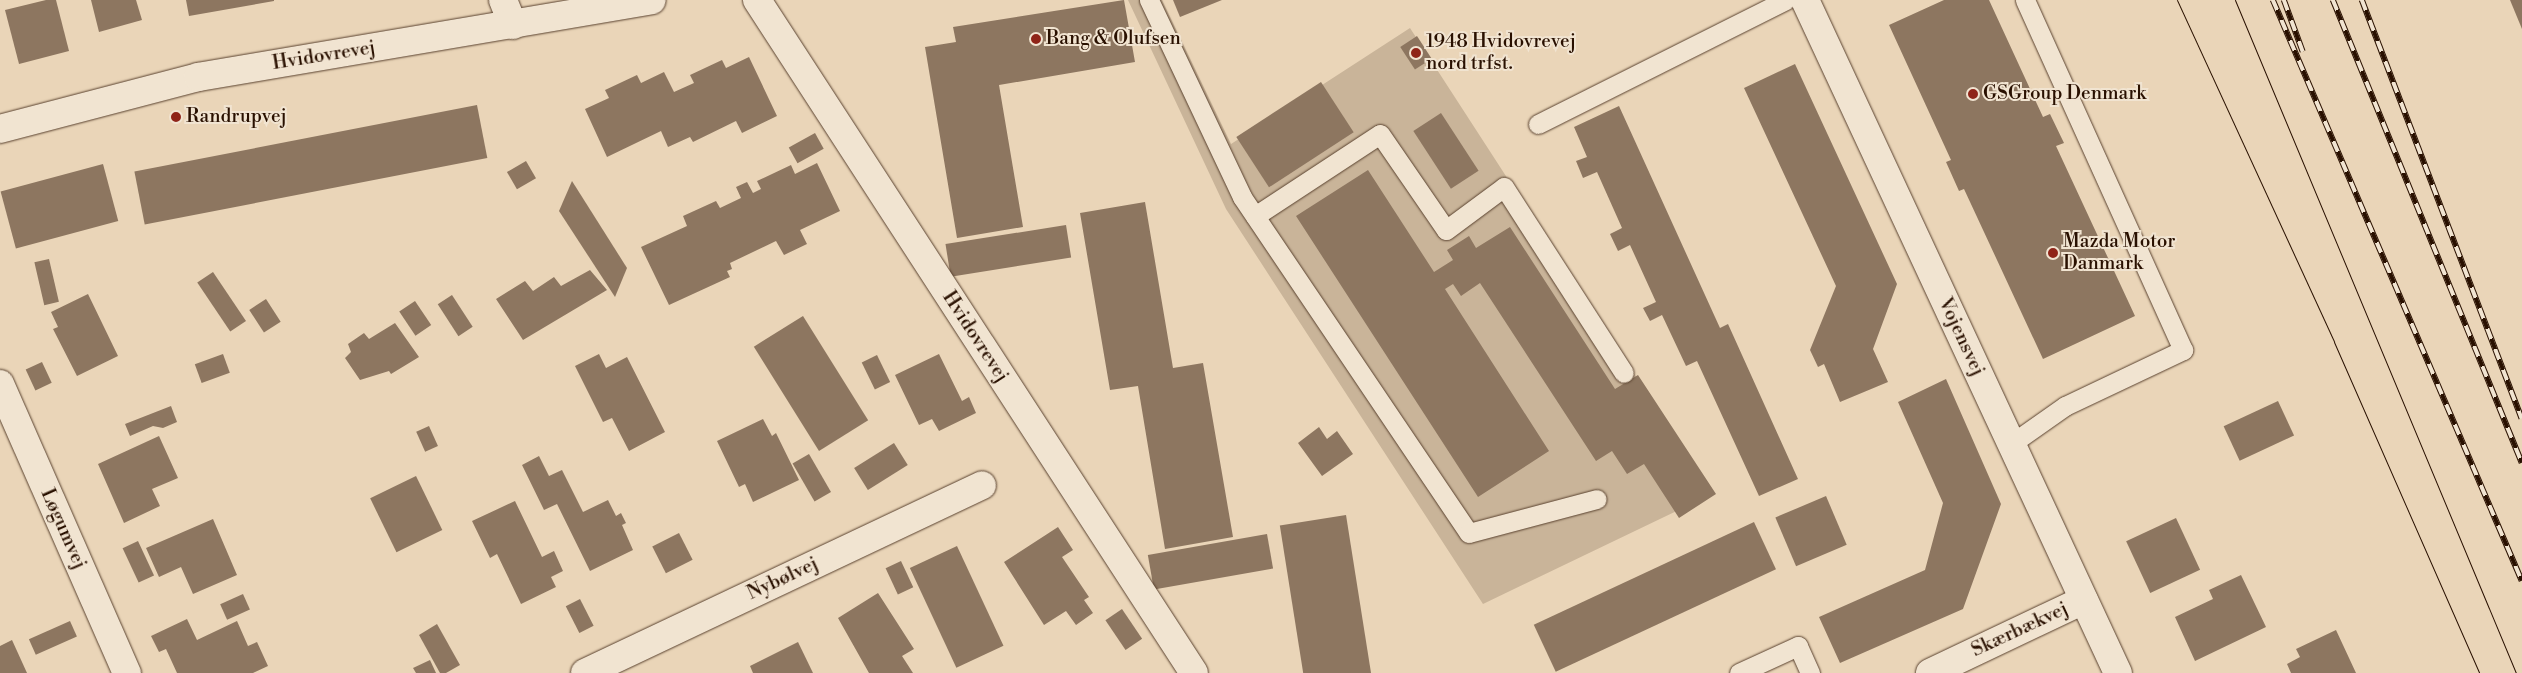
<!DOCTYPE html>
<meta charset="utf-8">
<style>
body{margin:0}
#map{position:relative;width:2522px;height:673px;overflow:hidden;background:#ead5b8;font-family:"Libre Bodoni",serif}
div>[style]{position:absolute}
.green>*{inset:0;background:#c9b499}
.building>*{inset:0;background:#8d7660;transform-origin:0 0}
.roads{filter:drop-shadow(0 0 1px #59412e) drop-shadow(0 0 1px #59412e)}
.lane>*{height:19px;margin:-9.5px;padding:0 9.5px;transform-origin:9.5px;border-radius:9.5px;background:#f1e4d1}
.street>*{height:28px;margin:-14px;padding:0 14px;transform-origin:14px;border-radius:14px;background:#f1e4d1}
.secondary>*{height:28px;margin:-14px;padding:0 14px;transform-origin:14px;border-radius:14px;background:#f1e4d1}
.tram>*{height:1px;margin:-0.5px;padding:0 0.5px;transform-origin:0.5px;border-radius:0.5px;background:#291000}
.rail>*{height:5.5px;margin-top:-2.75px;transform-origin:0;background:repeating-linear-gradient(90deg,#f1e4d1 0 11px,#291000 0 22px);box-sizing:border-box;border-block:1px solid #291000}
.dots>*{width:14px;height:14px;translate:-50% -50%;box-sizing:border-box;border:2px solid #f1e4d1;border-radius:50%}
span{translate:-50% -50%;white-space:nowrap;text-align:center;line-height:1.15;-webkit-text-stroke:4px #f1e4d1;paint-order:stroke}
.poi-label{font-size:19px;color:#291000}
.left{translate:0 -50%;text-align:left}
.street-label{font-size:19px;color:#291000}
</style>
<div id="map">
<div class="green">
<i style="clip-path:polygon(1128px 0,1162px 0,1231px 144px,1410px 28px,1712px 494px,1483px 604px,1226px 209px)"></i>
</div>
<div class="building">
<i style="clip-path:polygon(46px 0,56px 0,69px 51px,19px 64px,5px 10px)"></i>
<i style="clip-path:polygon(91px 0,136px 0,142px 20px,99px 32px)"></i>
<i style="clip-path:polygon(186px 0,274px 0,274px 1px,189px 16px)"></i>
<i style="clip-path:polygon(1124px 0,1135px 62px,999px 85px,1023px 227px,957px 238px,925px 47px,956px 42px,953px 27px)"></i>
<i style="clip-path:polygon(1173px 0,1222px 0,1180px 17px)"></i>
<i style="clip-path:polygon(1944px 0,1989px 0,2043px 117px,2050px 114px,2064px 143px,2056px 146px,2135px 316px,2043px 359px,1964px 189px,1959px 191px,1946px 162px,1951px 160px,1889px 25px)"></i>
<i style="clip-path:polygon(2510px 0,2522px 0,2522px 29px)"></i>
<i style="left:1417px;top:36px;width:27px;height:20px;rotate:57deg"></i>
<i style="clip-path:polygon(749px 57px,777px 116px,742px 133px,736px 121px,693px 142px,690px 137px,668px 147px,661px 131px,607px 157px,585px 109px,609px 98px,605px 90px,637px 75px,641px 83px,664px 72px,674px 92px,694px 83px,690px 75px,722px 60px,726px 68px)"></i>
<i style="clip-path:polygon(1795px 64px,1897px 284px,1873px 349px,1888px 382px,1840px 402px,1824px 364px,1818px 367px,1810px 350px,1836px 286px,1744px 88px)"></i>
<i style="left:1321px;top:82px;width:60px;height:101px;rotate:57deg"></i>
<i style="left:477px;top:105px;width:54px;height:349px;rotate:79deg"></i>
<i style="clip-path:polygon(1619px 106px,1720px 328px,1728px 324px,1798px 479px,1759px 496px,1697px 361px,1686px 366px,1662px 315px,1650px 321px,1643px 308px,1656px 302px,1630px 245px,1618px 251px,1610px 234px,1622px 228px,1597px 172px,1583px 178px,1576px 161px,1587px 157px,1574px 127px)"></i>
<i style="left:1441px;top:113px;width:69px;height:33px;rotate:57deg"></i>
<i style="left:815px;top:133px;width:18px;height:30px;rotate:61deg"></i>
<i style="left:526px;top:161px;width:20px;height:22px;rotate:60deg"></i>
<i style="clip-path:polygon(817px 163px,840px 211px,800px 230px,807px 244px,784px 255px,776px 241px,730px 263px,732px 269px,727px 271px,730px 277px,669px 305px,641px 247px,687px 226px,683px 216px,716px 201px,720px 208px,741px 198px,736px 187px,747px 182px,753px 193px,761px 189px,757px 181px,791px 165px,795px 174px)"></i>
<i style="left:103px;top:164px;width:59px;height:106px;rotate:75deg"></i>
<i style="clip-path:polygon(1368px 170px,1434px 272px,1453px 260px,1447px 250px,1469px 236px,1476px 248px,1510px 227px,1615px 389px,1638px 375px,1716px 494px,1679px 518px,1644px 464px,1627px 474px,1612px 451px,1596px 461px,1480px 283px,1461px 296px,1453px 284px,1445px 289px,1549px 451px,1478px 497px,1296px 216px)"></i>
<i style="clip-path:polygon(572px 181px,627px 268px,615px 297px,559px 211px)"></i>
<i style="clip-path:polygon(1145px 202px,1173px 368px,1203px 363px,1233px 537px,1165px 549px,1138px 386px,1110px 390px,1080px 213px)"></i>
<i style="left:1066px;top:225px;width:33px;height:122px;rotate:81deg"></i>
<i style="left:49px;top:259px;width:44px;height:15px;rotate:77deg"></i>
<i style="clip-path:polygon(590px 270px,607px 290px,523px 340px,496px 299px,525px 281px,533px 291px,554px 277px,561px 286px)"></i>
<i style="left:213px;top:272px;width:59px;height:19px;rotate:56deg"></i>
<i style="clip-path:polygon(88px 294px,118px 356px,77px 376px,53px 329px,58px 327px,51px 312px)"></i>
<i style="left:452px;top:295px;width:38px;height:17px;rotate:57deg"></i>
<i style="left:266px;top:299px;width:27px;height:20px;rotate:57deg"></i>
<i style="left:415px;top:301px;width:29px;height:19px;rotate:56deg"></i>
<i style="left:803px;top:316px;width:123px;height:58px;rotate:58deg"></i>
<i style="clip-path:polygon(395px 323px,419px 357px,391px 374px,389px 371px,360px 380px,345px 358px,351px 352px,348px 344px,364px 333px,369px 339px)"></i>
<i style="left:223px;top:354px;width:20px;height:30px;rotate:70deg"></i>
<i style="clip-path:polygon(599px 354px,606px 368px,627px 357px,665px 432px,629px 451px,612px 418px,603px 422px,575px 366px)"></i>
<i style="clip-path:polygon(939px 354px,962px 401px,969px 397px,976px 413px,939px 431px,932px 419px,919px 425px,895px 375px)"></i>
<i style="left:877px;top:355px;width:30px;height:17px;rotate:64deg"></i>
<i style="left:42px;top:362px;width:23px;height:18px;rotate:65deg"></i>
<i style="clip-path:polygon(1946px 379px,2001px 504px,1963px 609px,1840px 663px,1819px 617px,1925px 570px,1943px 503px,1898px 402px)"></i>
<i style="left:2278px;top:401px;width:38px;height:60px;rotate:65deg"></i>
<i style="clip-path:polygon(171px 406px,177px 422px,163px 428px,153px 426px,130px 436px,125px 424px)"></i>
<i style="clip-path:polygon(763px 419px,772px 436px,776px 433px,799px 480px,753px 502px,745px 484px,739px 487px,717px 441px)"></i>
<i style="left:429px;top:426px;width:22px;height:14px;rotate:66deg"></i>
<i style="clip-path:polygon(1319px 427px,1327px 439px,1337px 431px,1353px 454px,1322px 476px,1298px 443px)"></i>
<i style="clip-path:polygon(159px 436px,178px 478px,152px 489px,160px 506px,124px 523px,98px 464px)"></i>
<i style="left:894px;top:443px;width:26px;height:47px;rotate:58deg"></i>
<i style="left:809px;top:454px;width:44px;height:19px;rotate:60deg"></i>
<i style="clip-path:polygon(539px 456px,549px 476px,562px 470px,583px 512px,608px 500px,616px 516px,621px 513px,626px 523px,622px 525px,633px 550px,590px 571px,557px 504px,544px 510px,522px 465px)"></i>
<i style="left:416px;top:476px;width:60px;height:51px;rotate:64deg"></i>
<i style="left:1826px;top:496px;width:53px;height:55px;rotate:67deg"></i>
<i style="clip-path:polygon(515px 501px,542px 557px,554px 551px,563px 571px,551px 577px,556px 587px,521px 604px,497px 554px,490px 558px,472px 521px)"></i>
<i style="left:1346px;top:515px;width:160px;height:67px;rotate:81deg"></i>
<i style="left:2176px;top:518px;width:57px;height:55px;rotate:65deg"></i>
<i style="clip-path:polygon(213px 519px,237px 575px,193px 594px,181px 567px,159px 577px,146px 548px)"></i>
<i style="left:1754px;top:522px;width:52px;height:243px;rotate:65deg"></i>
<i style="clip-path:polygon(1058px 527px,1073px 550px,1062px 557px,1089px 597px,1084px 600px,1093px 613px,1076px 625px,1066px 611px,1044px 625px,1004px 562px)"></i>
<i style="left:679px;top:533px;width:30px;height:30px;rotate:63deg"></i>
<i style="left:1267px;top:534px;width:35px;height:121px;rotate:80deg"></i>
<i style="left:138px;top:541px;width:38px;height:17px;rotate:65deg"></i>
<i style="left:957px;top:546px;width:110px;height:52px;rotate:65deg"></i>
<i style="left:901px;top:561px;width:29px;height:17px;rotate:65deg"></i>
<i style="clip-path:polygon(2241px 575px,2266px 627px,2195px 661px,2175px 617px,2213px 599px,2209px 590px)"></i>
<i style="clip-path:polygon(878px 593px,914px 649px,902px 656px,913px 673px,869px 673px,838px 618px)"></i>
<i style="left:243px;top:594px;width:17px;height:25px;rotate:66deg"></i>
<i style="left:580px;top:599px;width:30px;height:16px;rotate:63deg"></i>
<i style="left:1122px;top:609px;width:36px;height:20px;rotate:56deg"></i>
<i style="clip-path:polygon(187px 619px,197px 640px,237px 621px,248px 646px,257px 642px,268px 666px,253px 673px,177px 673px,166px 649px,159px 652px,151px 636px)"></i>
<i style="left:70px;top:621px;width:17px;height:45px;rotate:66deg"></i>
<i style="clip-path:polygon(437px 624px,460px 665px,446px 673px,440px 673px,419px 635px)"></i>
<i style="clip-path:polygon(2336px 630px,2356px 673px,2291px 673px,2287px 664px,2300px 657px,2296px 649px)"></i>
<i style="clip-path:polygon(12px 640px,27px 673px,0 673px,0 646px)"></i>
<i style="clip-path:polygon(798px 642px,813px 673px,753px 673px,750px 666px)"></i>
<i style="clip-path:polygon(430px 660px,436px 673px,416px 673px,413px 668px)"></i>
</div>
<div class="roads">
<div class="lane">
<i style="left:1149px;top:0;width:218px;rotate:64.7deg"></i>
<i style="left:1242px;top:197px;width:405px;rotate:56deg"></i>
<i style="left:1469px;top:533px;width:132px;rotate:-14.9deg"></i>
<i style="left:1538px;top:124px;width:277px;rotate:-26.6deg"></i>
<i style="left:1255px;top:216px;width:149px;rotate:-33.3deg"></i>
<i style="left:1380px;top:134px;width:116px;rotate:55.5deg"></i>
<i style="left:1446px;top:230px;width:72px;rotate:-36.6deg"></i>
<i style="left:1504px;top:187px;width:221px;rotate:57.2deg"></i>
<i style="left:2011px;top:444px;width:66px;rotate:-35.1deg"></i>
<i style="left:2065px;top:406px;width:131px;rotate:-25.4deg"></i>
<i style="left:2183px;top:350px;width:384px;rotate:-114.3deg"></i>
<i style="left:1739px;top:673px;width:65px;rotate:-24.6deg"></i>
<i style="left:1798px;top:646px;width:30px;rotate:66deg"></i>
</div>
<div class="street">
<i style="left:503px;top:0;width:27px;rotate:68deg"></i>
<i style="left:757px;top:0;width:802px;rotate:57deg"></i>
<i style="left:1805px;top:0;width:742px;rotate:65.06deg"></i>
<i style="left:0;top:384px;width:316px;rotate:66.3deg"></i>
<i style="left:585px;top:673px;width:439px;rotate:-25.3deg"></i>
<i style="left:1930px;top:673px;width:170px;rotate:-25.4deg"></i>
</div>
<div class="secondary">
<i style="left:0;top:129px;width:205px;rotate:-14.7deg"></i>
<i style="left:198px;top:77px;width:460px;rotate:-9.6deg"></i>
</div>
</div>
<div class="tram">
<i style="left:2177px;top:0;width:376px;rotate:65.3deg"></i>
<i style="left:2334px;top:342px;width:361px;rotate:66.3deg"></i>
<i style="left:2235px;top:0;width:729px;rotate:67.34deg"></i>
</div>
<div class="rail">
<i style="left:2273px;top:0;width:632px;rotate:66.8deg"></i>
<i style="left:2284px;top:0;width:55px;rotate:69.9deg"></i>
<i style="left:2333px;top:0;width:500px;rotate:67.79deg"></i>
<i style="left:2362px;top:0;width:448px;rotate:69.1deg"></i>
</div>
<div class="dots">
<i style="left:1036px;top:39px;background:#8f2418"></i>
<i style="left:1416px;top:53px;background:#8f2418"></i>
<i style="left:1973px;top:94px;background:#8f2418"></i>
<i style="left:176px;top:117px;background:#8f2418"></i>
<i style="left:2053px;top:253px;background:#8f2418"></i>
</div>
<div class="poi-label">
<span class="left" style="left:1046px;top:39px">Bang &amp; Olufsen</span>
<span class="left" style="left:1426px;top:53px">1948 Hvidovrevej<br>nord trfst.</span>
<span class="left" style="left:1983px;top:94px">GSGroup Denmark</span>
<span class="left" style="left:186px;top:117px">Randrupvej</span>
<span class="left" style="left:2063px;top:253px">Mazda Motor<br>Danmark</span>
</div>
<div class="street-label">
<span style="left:324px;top:56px;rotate:-9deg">Hvidovrevej</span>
<span style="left:975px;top:337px;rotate:57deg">Hvidovrevej</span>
<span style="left:1961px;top:337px;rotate:65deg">Vojensvej</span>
<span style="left:63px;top:529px;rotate:66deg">Løgumvej</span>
<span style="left:783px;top:579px;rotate:-25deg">Nybølvej</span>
<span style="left:2020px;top:630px;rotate:-25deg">Skærbækvej</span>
</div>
</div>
